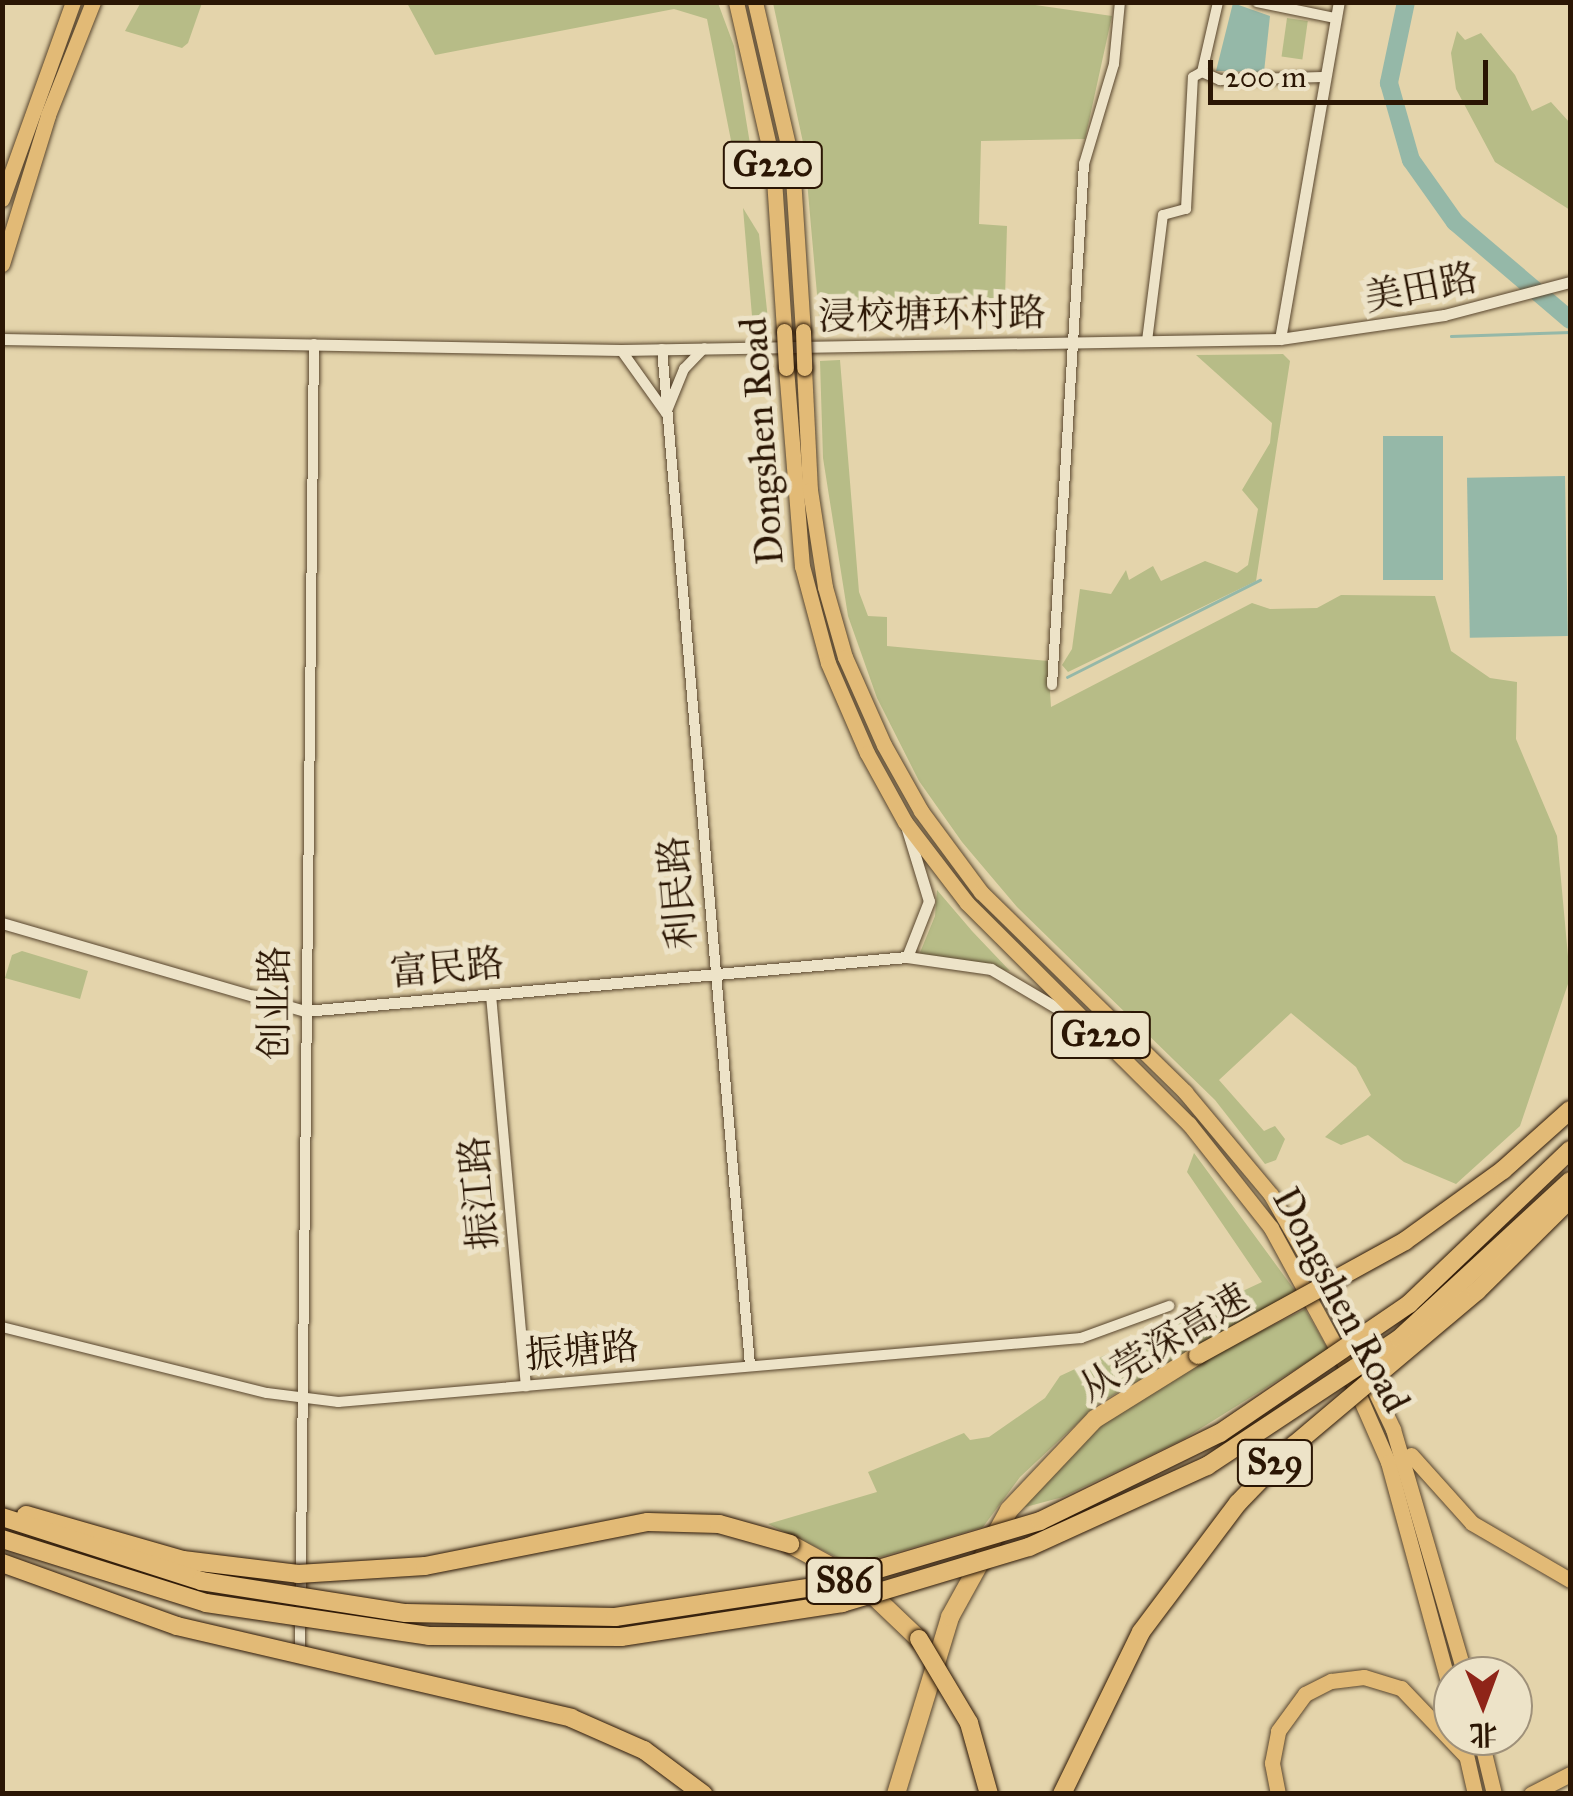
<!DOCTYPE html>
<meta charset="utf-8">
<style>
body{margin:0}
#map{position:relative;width:1573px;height:1796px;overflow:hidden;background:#e4d4ab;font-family:"IM FELL Great Primer","Noto Serif SC",serif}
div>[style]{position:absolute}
.green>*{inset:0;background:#b7bc87;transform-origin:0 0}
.water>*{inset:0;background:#95b8a8;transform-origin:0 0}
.stream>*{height:2.5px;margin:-1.25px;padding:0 1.25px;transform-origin:1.25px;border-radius:1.25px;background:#95b8a8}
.river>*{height:18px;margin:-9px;padding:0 9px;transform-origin:9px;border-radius:9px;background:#95b8a8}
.roads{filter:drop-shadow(0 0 2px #59462e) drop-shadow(0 0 2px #59462e)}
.minor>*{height:10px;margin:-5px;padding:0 5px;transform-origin:5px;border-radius:5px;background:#ede3c8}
.tertiary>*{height:11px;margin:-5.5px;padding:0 5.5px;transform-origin:5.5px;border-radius:5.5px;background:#ede3c8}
.primary>*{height:15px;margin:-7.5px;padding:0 7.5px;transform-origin:7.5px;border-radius:7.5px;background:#e2ba76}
.trunk>*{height:15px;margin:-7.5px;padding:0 7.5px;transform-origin:7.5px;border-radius:7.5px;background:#e2ba76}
.motorway>*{height:18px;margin:-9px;padding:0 9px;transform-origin:9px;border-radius:9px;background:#e2ba76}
.bridges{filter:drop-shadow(0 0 2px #2b1604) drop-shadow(0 0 2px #2b1604)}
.trunk-bridge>*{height:15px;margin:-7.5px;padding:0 7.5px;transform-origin:7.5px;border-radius:7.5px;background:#e2ba76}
.motorway-bridge>*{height:18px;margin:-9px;padding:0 9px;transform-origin:9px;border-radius:9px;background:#e2ba76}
span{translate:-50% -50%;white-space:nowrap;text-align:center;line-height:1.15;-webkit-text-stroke:10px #ede3c8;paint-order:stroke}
.shield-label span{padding:2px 8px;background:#ede3c8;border:2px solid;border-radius:8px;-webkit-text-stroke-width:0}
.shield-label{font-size:35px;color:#2b1604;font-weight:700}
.street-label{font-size:38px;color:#2b1604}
.frame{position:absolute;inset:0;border:5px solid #2b1604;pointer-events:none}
.north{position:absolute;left:1433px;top:1656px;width:100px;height:100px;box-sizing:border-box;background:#ede3c8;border:2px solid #9f917a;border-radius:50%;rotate:179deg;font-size:28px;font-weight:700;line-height:40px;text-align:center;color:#2b1604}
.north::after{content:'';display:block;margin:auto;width:35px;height:45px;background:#8f2418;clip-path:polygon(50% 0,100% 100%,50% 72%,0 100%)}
.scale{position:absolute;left:1208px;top:60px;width:280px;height:45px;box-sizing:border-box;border:5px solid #2b1604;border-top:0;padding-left:12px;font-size:30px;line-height:35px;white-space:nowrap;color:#2b1604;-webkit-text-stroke:8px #ede3c8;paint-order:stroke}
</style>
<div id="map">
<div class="green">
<i style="clip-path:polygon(141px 2px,202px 3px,188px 43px,182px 48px,125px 31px)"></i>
<i style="clip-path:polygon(1015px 2px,1112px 16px,1085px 139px,981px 141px,979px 224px,1007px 226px,1005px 299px,907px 300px,906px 327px,820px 328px,804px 147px,773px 3px)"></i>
<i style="clip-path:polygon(407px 3px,718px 3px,734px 46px,751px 150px,748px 175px,739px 181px,707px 19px,674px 9px,435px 55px)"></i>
<i style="left:1287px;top:18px;width:21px;height:39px;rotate:8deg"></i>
<i style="clip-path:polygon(1457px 31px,1465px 40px,1481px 33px,1515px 75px,1532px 111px,1551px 102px,1570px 123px,1570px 210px,1495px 162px,1456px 89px,1451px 53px)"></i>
<i style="clip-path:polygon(743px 208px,759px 234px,770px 339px,754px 340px)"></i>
<i style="clip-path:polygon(1283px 354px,1290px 361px,1256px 581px,1068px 672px,1062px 665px,1072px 649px,1080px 589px,1111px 594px,1126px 570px,1129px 580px,1153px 566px,1161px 581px,1205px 561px,1237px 573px,1248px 565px,1258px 509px,1242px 490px,1270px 443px,1272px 423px,1196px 355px)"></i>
<i style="clip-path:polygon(840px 360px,859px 592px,868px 616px,887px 617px,887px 646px,1048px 661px,1051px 707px,1252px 603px,1270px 609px,1317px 608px,1341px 595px,1435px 596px,1451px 651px,1490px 678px,1517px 682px,1516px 739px,1557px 836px,1570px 978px,1520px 1126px,1456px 1184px,1404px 1162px,1368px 1135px,1341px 1145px,1325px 1137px,1371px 1095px,1356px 1067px,1291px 1013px,1219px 1080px,1264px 1131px,1275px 1126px,1285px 1139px,1276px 1160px,1265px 1164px,1215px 1100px,1017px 907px,962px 842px,919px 781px,877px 698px,848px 616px,823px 458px,820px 361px)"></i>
<i style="clip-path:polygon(937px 890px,972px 931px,1010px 971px,919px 955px,935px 916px)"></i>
<i style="clip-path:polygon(22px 951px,88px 971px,80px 999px,5px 978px,12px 955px)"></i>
<i style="clip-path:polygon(1194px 1153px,1296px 1292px,1099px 1403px,1020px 1477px,983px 1527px,853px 1565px,768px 1524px,877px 1492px,868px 1472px,964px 1433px,970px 1440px,989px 1437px,1045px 1398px,1060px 1376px,1262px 1282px,1187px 1172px)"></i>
<i style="clip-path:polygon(1305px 1309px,1328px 1349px,1182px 1440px,1063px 1497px,1018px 1509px,1094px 1429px,1202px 1361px)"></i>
</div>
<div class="water">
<i style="clip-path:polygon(1233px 3px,1270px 16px,1264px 72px,1216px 71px)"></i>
<i style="left:1383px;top:436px;width:60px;height:144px"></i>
<i style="left:1565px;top:476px;width:160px;height:98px;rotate:89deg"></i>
</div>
<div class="stream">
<i style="left:1451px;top:336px;width:119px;rotate:-1.9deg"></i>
<i style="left:1067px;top:677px;width:216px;rotate:-26.7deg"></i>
</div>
<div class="river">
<i style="left:1406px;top:2px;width:83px;rotate:101.9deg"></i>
<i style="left:1389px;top:83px;width:80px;rotate:74.1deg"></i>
<i style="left:1411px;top:160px;width:76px;rotate:54.6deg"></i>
<i style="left:1455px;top:222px;width:151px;rotate:40.4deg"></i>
</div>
<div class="roads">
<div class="minor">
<i style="left:1257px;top:2px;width:80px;rotate:11.6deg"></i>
<i style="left:1202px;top:72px;width:20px;rotate:24deg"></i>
<i style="left:1220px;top:80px;width:102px;rotate:-1.7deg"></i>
<i style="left:1147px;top:341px;width:127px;rotate:-82.8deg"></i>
<i style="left:1163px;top:215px;width:24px;rotate:-15deg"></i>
<i style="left:1186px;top:209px;width:132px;rotate:-87deg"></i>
<i style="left:1193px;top:77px;width:10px;rotate:-29deg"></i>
<i style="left:1202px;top:72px;width:72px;rotate:-77.1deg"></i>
<i style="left:662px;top:349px;width:1021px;rotate:85.05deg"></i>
<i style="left:621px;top:350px;width:77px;rotate:54.5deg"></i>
<i style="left:666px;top:413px;width:48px;rotate:-67.8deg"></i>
<i style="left:684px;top:369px;width:29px;rotate:-46deg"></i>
<i style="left:1052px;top:685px;width:522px;rotate:-86.49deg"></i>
<i style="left:1084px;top:164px;width:104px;rotate:-73.3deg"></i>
<i style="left:1114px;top:64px;width:62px;rotate:-84.5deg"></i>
<i style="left:491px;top:995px;width:393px;rotate:84.9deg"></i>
<i style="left:2px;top:1327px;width:273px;rotate:14deg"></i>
<i style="left:267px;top:1393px;width:72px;rotate:7.2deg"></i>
<i style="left:338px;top:1402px;width:746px;rotate:-4.92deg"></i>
<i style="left:1081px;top:1338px;width:94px;rotate:-20deg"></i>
<i style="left:300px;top:1655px;width:1311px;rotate:-89.39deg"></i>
</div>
<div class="tertiary">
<i style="left:2px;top:339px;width:619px;rotate:1.02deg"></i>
<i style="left:621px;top:350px;width:659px;rotate:-0.96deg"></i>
<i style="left:1280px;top:339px;width:342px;rotate:-80.1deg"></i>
<i style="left:1280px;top:339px;width:166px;rotate:-8.3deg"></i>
<i style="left:1444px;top:315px;width:130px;rotate:-14.7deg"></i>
<i style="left:906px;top:826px;width:78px;rotate:73deg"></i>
<i style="left:929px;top:901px;width:60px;rotate:111.4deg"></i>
<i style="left:907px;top:957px;width:85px;rotate:8.1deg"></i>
<i style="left:991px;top:969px;width:108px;rotate:30.6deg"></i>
<i style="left:2px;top:923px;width:316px;rotate:16.2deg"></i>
<i style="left:305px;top:1011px;width:604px;rotate:-5.13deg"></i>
</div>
<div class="primary">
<i style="left:1531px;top:1794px;width:44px;rotate:-27.1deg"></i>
</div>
<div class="trunk">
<i style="left:736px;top:2px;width:166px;rotate:77.1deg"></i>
<i style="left:773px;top:164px;width:167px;rotate:86.2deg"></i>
<i style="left:755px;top:2px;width:164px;rotate:77deg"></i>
<i style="left:792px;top:162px;width:169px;rotate:86.3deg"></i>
<i style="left:2px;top:199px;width:209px;rotate:-70.2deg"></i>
<i style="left:2px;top:264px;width:156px;rotate:-72.8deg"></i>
<i style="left:48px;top:115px;width:122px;rotate:-68.3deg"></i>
<i style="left:786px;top:368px;width:199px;rotate:85.4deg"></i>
<i style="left:802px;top:566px;width:100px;rotate:75deg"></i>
<i style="left:828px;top:663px;width:98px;rotate:66.6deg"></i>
<i style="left:867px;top:753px;width:79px;rotate:61.2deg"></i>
<i style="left:905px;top:822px;width:102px;rotate:52.6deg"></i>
<i style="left:967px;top:903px;width:313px;rotate:44.9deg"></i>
<i style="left:1189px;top:1124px;width:132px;rotate:51.7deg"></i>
<i style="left:1271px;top:1228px;width:155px;rotate:61.4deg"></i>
<i style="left:1345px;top:1364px;width:107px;rotate:66.3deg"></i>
<i style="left:1388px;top:1462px;width:246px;rotate:74.7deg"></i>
<i style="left:804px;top:368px;width:122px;rotate:87.2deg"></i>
<i style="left:810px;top:490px;width:98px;rotate:81.2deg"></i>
<i style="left:825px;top:587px;width:73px;rotate:74.1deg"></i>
<i style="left:845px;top:657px;width:96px;rotate:66.1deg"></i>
<i style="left:884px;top:745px;width:76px;rotate:60.7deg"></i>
<i style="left:921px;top:811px;width:101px;rotate:53.5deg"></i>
<i style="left:981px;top:892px;width:286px;rotate:44.4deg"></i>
<i style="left:1185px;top:1092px;width:134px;rotate:50.1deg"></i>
<i style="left:1271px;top:1195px;width:130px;rotate:60.1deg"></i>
<i style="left:1336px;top:1308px;width:134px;rotate:64.8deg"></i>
<i style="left:1393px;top:1429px;width:257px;rotate:73.7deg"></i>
<i style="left:1411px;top:1455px;width:91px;rotate:48.1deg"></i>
<i style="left:1472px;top:1523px;width:113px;rotate:30.2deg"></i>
<i style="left:1480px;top:1736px;width:60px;rotate:76.4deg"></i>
<i style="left:1465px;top:1750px;width:45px;rotate:77.2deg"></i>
<i style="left:1278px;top:1794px;width:32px;rotate:-101deg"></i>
<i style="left:1272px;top:1763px;width:33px;rotate:-79deg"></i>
<i style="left:1278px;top:1731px;width:46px;rotate:-53.9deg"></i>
<i style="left:1305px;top:1694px;width:29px;rotate:-27deg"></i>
<i style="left:1331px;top:1681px;width:33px;rotate:-7deg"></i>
<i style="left:1364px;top:1677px;width:39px;rotate:17deg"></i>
<i style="left:1401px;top:1688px;width:94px;rotate:46.3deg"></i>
</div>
<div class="motorway">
<i style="left:790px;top:1544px;width:77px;rotate:28.6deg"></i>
<i style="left:858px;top:1581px;width:84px;rotate:43.6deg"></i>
<i style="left:896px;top:1794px;width:185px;rotate:-73deg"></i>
<i style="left:950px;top:1617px;width:122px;rotate:-61.1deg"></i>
<i style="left:1009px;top:1510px;width:125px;rotate:-46.6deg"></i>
<i style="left:1095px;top:1419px;width:121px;rotate:-31.9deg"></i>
</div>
</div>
<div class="bridges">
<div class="trunk-bridge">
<i style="left:784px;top:331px;width:37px;rotate:87deg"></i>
<i style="left:803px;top:331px;width:37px;rotate:88deg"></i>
</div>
<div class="motorway-bridge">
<i style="left:1198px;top:1355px;width:236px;rotate:-28.8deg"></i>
<i style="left:1405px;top:1241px;width:121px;rotate:-35.9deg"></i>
<i style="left:1503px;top:1170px;width:90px;rotate:-41.8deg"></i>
<i style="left:26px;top:1515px;width:163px;rotate:16deg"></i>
<i style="left:183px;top:1560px;width:116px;rotate:6.9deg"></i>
<i style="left:298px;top:1574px;width:127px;rotate:-3.6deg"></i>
<i style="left:425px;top:1566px;width:227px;rotate:-11.2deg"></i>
<i style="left:648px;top:1522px;width:71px;rotate:1.6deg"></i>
<i style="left:719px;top:1524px;width:74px;rotate:15.7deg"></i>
<i style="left:2px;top:1517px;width:209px;rotate:17.8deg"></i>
<i style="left:201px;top:1581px;width:207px;rotate:8.9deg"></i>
<i style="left:406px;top:1613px;width:209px;rotate:1.1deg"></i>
<i style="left:615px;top:1617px;width:208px;rotate:-8.6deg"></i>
<i style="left:821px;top:1586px;width:228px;rotate:-16.5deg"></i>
<i style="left:1040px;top:1521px;width:200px;rotate:-26.1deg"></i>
<i style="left:1220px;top:1433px;width:229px;rotate:-34.3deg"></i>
<i style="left:1409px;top:1304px;width:223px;rotate:-43.7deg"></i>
<i style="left:2px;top:1539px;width:214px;rotate:17.4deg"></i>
<i style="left:206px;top:1603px;width:225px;rotate:8.4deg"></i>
<i style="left:429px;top:1636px;width:192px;rotate:0.3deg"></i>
<i style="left:621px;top:1637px;width:224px;rotate:-8.7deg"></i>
<i style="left:842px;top:1603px;width:195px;rotate:-16.7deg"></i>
<i style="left:1029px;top:1547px;width:196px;rotate:-24.5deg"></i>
<i style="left:1207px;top:1466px;width:230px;rotate:-33.5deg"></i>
<i style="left:1399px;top:1339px;width:233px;rotate:-42.7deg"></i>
<i style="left:2px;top:1563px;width:186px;rotate:19.8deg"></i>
<i style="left:177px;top:1626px;width:405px;rotate:13.1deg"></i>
<i style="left:571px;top:1718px;width:80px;rotate:23.7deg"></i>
<i style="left:644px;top:1750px;width:74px;rotate:36.7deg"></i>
<i style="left:919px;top:1639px;width:98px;rotate:59.2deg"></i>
<i style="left:969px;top:1723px;width:74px;rotate:74.3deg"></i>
<i style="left:1062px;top:1794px;width:180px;rotate:-64deg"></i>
<i style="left:1141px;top:1632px;width:161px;rotate:-53.1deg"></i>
<i style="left:1238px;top:1503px;width:81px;rotate:-46deg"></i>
<i style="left:1294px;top:1445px;width:239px;rotate:-40.1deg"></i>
<i style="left:1477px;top:1291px;width:131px;rotate:-44.7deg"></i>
</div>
</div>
<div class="shield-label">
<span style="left:773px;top:165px">G220</span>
<span style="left:1101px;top:1035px">G220</span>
<span style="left:1275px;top:1463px">S29</span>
<span style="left:844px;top:1581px">S86</span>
</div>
<div class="street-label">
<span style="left:1421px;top:288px;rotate:-11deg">美田路</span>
<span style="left:932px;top:315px;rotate:-1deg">浸校塘环村路</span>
<span style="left:762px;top:441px;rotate:-94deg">Dongshen Road</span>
<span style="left:678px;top:893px;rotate:-95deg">利民路</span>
<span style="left:447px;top:968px;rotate:-5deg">富民路</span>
<span style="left:275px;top:1003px;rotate:-90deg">创业路</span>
<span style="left:479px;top:1193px;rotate:-95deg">振江路</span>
<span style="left:1341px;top:1300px;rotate:62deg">Dongshen Road</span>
<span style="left:1164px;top:1343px;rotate:-31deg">从莞深高速</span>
<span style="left:582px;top:1351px;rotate:-5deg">振塘路</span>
</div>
<div class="frame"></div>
<div class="north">北</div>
<div class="scale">200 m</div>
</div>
